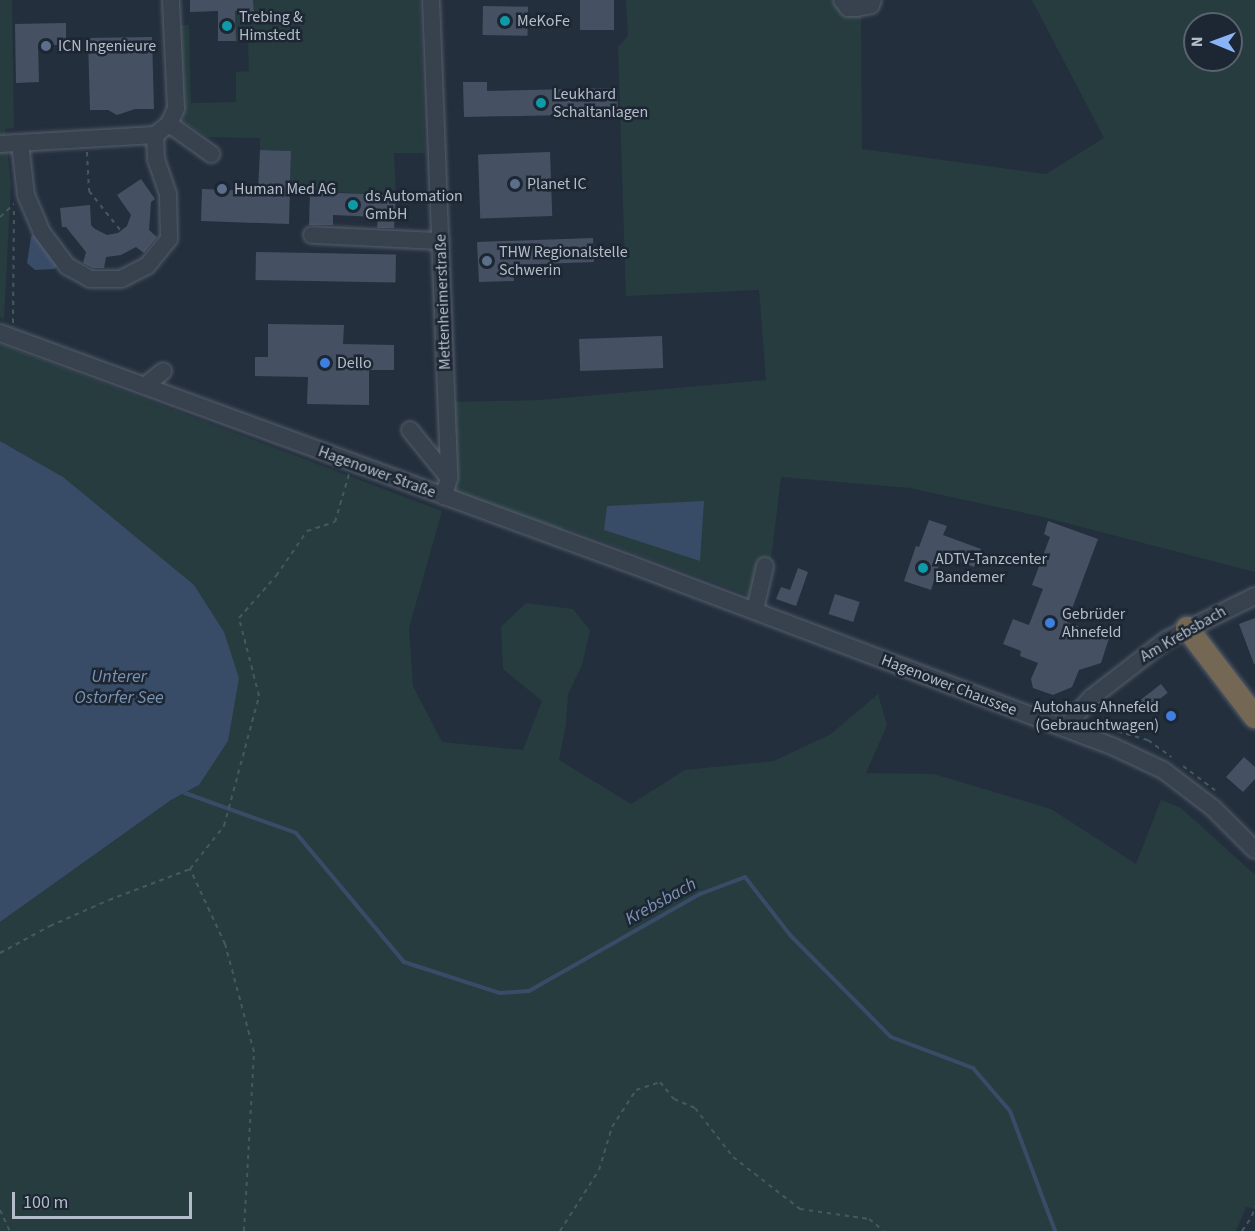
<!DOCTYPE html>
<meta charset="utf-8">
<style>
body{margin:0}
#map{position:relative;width:1255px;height:1231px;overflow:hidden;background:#242f3e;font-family:"Source Sans 3",sans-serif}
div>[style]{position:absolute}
.green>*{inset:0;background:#263c3f}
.water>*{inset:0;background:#394c67}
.stream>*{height:4px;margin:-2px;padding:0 2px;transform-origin:2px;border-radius:2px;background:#394c67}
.building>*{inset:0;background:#455162;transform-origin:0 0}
.path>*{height:2px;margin-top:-1px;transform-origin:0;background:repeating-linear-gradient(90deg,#44595c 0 4.5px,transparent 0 9px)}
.roads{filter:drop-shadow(0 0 2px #565f6c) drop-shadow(0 0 2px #565f6c)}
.minor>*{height:16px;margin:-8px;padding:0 8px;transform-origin:8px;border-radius:8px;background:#38414e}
.highway>*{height:22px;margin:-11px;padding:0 11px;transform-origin:11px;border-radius:11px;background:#746855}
.dots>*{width:16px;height:16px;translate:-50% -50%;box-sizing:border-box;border:3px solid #1d2633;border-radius:50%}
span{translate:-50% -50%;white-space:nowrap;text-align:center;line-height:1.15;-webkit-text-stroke:5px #1d2633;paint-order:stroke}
.poi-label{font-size:16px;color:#b4bcc9}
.left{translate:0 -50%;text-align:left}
.right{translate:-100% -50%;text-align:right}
.street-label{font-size:16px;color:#b4bcc9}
.water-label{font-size:18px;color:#7c92b1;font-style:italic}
.north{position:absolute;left:1183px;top:12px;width:60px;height:60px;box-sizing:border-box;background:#1d2633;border:2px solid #59626f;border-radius:50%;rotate:271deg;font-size:16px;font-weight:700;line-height:24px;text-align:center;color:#b4bcc9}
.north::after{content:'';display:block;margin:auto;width:21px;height:27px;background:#8ab4f8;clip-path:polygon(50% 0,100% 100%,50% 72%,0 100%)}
.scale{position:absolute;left:12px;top:1192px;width:180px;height:27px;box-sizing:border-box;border:3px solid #b4bcc9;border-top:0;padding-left:8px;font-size:18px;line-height:21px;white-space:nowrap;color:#b4bcc9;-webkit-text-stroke:4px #1d2633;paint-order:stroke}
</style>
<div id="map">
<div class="green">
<i style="clip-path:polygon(0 0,12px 0,14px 128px,5px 129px,11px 184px,4px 319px,0 317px)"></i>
<i style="clip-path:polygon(253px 0,420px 0,425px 153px,394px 153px,396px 195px,290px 190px,291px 151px,260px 150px,260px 138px,207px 137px,183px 121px,180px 25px,189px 25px,191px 103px,236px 102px,236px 72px,249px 71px,248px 42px,236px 42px,235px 12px,254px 11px)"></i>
<i style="clip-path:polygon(evenodd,626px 0,835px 0,852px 16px,861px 16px,862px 149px,1046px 174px,1104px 138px,1032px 0,1255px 0,1255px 572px,1043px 517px,910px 488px,781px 477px,766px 602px,563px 527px,561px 539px,444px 496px,446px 402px,540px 400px,766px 380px,759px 290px,626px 296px,618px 47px,628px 36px,626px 0,1195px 24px,1231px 24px,1231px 60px,1195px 60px,1195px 24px)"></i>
<i style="clip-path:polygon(0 344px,442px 511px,409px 628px,413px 686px,442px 742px,523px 750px,542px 701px,503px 669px,501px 627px,526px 603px,573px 609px,590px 630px,582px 665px,568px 694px,566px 724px,559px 760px,631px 804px,685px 770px,774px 761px,831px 734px,878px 694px,887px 725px,866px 773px,934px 774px,1051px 809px,1136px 864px,1161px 800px,1181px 808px,1255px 875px,1255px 1209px,1246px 1207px,1236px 1231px,0 1231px,0 922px,171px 800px,199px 785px,63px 477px,0 441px)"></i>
</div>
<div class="water">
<i style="clip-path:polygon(35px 232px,58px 266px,54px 269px,35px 270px,27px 263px,31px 237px)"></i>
<i style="clip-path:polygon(0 441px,63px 477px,194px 585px,224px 632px,239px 678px,228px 741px,199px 785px,171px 800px,0 922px)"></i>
<i style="clip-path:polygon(704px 501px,700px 561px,604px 530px,607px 506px)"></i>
</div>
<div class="stream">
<i style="left:185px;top:793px;width:118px;rotate:19.8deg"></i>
<i style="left:296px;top:833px;width:168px;rotate:50.1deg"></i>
<i style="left:404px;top:962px;width:101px;rotate:17.9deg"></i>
<i style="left:500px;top:993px;width:29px;rotate:-4deg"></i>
<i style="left:529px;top:991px;width:197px;rotate:-29.6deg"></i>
<i style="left:700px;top:894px;width:48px;rotate:-20.7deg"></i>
<i style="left:745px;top:877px;width:75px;rotate:52.1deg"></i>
<i style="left:791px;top:936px;width:142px;rotate:45.3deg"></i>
<i style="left:891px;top:1037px;width:88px;rotate:20.7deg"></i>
<i style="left:973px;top:1068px;width:57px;rotate:49.3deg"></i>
<i style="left:1010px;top:1111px;width:128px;rotate:69.4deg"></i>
</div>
<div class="building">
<i style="clip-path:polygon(190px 0,253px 0,254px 12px,235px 11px,236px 41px,218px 41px,218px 11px,190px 12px)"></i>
<i style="left:580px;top:0;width:34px;height:30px"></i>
<i style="left:483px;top:6px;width:45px;height:29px;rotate:1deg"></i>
<i style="clip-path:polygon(66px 23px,66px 45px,38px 45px,39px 82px,16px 83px,15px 24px)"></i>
<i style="clip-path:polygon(152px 37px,154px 109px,135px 109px,117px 115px,108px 110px,90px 110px,88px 38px)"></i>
<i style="clip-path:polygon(463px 82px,487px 82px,487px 91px,617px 88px,618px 114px,464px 117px)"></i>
<i style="clip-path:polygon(260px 150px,291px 151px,289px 224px,201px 221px,202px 189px,258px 191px)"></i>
<i style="left:550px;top:152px;width:64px;height:72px;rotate:88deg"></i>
<i style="clip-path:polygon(141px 179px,155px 199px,151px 202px,149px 230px,157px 237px,144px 253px,136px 247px,121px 255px,106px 257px,104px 268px,93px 268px,83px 263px,86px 252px,66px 227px,62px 227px,60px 208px,90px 205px,91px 225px,95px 229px,107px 235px,118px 233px,127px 226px,131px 215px,117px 195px)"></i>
<i style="clip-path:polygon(310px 192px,396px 195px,394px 228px,377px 228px,378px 217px,333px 215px,333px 225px,309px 225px)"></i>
<i style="clip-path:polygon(593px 238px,594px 262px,513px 265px,514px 281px,479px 282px,477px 242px)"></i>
<i style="left:256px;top:252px;width:140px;height:28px;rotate:1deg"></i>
<i style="clip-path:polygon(268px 324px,344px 325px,343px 344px,394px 345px,394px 370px,369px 370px,369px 405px,307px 404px,308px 377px,255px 376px,255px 357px,268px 357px)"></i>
<i style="left:662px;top:336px;width:32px;height:83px;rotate:88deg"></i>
<i style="clip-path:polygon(929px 520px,947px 526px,943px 535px,981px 549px,974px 567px,942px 555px,931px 590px,904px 581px,916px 546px,919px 547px)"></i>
<i style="clip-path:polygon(1048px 521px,1098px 539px,1067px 622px,1109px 638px,1101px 663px,1079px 670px,1072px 687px,1053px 695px,1033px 688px,1031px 679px,1038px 663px,1020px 656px,1021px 651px,1003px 644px,1013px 619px,1029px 625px,1043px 589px,1032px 585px,1050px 537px,1044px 534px)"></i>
<i style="clip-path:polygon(798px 568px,808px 572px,796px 606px,776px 599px,781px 587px,790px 590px)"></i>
<i style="left:835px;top:594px;width:26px;height:21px;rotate:18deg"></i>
<i style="clip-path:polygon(1255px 618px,1255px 664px,1254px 664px,1239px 624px)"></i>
<i style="left:1161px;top:684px;width:11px;height:28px;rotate:52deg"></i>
<i style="clip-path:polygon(1244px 757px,1255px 767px,1255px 779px,1243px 792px,1226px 777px)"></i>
</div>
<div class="path">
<i style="left:87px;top:152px;width:39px;rotate:87deg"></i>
<i style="left:89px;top:191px;width:51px;rotate:51.3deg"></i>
<i style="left:0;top:217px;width:19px;rotate:-43deg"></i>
<i style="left:13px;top:323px;width:117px;rotate:-89.5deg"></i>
<i style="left:1109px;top:729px;width:41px;rotate:15.8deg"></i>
<i style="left:1148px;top:740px;width:29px;rotate:36deg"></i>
<i style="left:1183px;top:766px;width:41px;rotate:37.1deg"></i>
<i style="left:0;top:953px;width:57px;rotate:-28.4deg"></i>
<i style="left:50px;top:926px;width:64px;rotate:-23.8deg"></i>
<i style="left:109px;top:900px;width:87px;rotate:-20.9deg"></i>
<i style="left:0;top:1210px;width:23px;rotate:65deg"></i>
<i style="left:244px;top:1231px;width:179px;rotate:-86.8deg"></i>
<i style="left:254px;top:1052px;width:112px;rotate:-105deg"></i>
<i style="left:225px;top:944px;width:83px;rotate:-115deg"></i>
<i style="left:190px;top:869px;width:55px;rotate:-51.7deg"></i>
<i style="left:224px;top:826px;width:135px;rotate:-74.9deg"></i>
<i style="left:259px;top:696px;width:81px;rotate:-104.4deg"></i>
<i style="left:239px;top:618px;width:56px;rotate:-48.6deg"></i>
<i style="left:276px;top:576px;width:55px;rotate:-55.4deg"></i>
<i style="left:307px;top:531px;width:29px;rotate:-18deg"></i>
<i style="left:335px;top:522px;width:50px;rotate:-73.7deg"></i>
<i style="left:560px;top:1231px;width:72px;rotate:-57.4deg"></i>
<i style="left:599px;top:1170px;width:45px;rotate:-73.2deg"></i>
<i style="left:612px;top:1127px;width:44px;rotate:-57deg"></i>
<i style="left:636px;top:1090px;width:25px;rotate:-18deg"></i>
<i style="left:660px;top:1082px;width:22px;rotate:51deg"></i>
<i style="left:674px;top:1099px;width:23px;rotate:23deg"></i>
<i style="left:695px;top:1108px;width:62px;rotate:52.2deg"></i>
<i style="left:733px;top:1157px;width:85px;rotate:37.8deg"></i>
<i style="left:800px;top:1209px;width:70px;rotate:8.2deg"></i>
<i style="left:869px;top:1219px;width:19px;rotate:39deg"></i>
<i style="left:1242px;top:1231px;width:18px;rotate:-56deg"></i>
<i style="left:1252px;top:1216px;width:10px;rotate:-73deg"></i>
</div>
<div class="roads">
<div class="minor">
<i style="left:431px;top:0;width:478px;rotate:87.8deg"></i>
<i style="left:449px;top:478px;width:19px;rotate:106deg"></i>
<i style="left:842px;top:0;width:10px;rotate:53deg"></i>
<i style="left:848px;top:8px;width:9px"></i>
<i style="left:857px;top:8px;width:14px;rotate:-12deg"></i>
<i style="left:871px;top:5px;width:5px;rotate:-68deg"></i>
<i style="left:169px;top:124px;width:52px;rotate:35.5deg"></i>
<i style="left:20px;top:143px;width:52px;rotate:83.4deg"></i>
<i style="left:26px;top:195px;width:39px;rotate:67deg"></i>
<i style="left:41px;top:231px;width:44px;rotate:53.4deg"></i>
<i style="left:67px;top:266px;width:26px;rotate:29deg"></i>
<i style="left:90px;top:279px;width:31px"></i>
<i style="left:121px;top:279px;width:29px;rotate:-27deg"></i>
<i style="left:147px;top:266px;width:35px;rotate:-51deg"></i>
<i style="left:169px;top:239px;width:45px;rotate:-91.3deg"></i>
<i style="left:168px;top:194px;width:36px;rotate:-109deg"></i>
<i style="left:156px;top:160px;width:25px;rotate:-92deg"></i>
<i style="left:0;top:144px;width:155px;rotate:-3.3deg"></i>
<i style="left:155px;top:135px;width:18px;rotate:-38deg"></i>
<i style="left:169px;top:124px;width:17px;rotate:-66deg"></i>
<i style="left:176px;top:108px;width:108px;rotate:-92.7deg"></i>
<i style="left:312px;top:235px;width:129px;rotate:2.7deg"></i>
<i style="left:0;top:333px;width:671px;rotate:20.14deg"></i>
<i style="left:630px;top:564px;width:517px;rotate:20.71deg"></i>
<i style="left:1114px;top:747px;width:54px;rotate:25.1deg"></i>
<i style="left:1163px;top:770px;width:63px;rotate:37.2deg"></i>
<i style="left:1213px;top:808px;width:59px;rotate:45deg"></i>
<i style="left:146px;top:385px;width:22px;rotate:-39deg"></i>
<i style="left:410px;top:430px;width:62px;rotate:50.9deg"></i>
<i style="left:755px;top:610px;width:45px;rotate:-77.2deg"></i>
<i style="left:1065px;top:728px;width:40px;rotate:-49deg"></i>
<i style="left:1091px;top:698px;width:95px;rotate:-37.7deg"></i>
<i style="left:1166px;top:640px;width:99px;rotate:-26.3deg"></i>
</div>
<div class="highway">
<i style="left:1187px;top:628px;width:112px;rotate:52.6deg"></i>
</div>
</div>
<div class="dots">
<i style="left:505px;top:21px;background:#0f9aa8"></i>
<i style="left:227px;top:26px;background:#0f9aa8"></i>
<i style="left:46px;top:46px;background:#5c6f8a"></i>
<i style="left:541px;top:103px;background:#0f9aa8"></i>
<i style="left:515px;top:184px;background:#5c6f8a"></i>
<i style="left:222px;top:189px;background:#5c6f8a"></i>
<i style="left:353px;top:205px;background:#0f9aa8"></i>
<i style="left:487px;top:261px;background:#5c6f8a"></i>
<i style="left:325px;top:363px;background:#3f7fe0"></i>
<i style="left:923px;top:568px;background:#0f9aa8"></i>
<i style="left:1050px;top:623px;background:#3f7fe0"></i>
<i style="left:1171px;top:716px;background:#3f7fe0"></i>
</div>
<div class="poi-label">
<span class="left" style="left:239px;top:26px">Trebing &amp;<br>Himstedt</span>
<span class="left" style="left:517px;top:21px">MeKoFe</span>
<span class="left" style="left:58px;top:46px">ICN Ingenieure</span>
<span class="left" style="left:553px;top:103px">Leukhard<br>Schaltanlagen</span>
<span class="left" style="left:527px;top:184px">Planet IC</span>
<span class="left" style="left:234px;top:189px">Human Med AG</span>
<span class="left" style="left:365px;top:205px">ds Automation<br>GmbH</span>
<span class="left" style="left:499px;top:261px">THW Regionalstelle<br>Schwerin</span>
<span class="left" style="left:337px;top:363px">Dello</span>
<span class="left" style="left:935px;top:568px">ADTV-Tanzcenter<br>Bandemer</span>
<span class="left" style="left:1062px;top:623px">Gebrüder<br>Ahnefeld</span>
<span class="right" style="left:1159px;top:716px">Autohaus Ahnefeld<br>(Gebrauchtwagen)</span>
</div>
<div class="street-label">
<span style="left:443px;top:302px;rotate:-92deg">Mettenheimerstraße</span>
<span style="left:377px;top:472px;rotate:20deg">Hagenower Straße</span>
<span style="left:1183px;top:634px;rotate:-30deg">Am Krebsbach</span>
<span style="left:949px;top:685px;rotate:21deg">Hagenower Chaussee</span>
</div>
<div class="water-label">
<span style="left:119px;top:688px">Unterer<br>Ostorfer See</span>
<span style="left:661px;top:902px;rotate:-29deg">Krebsbach</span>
</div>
<div class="north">N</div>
<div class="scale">100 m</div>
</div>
